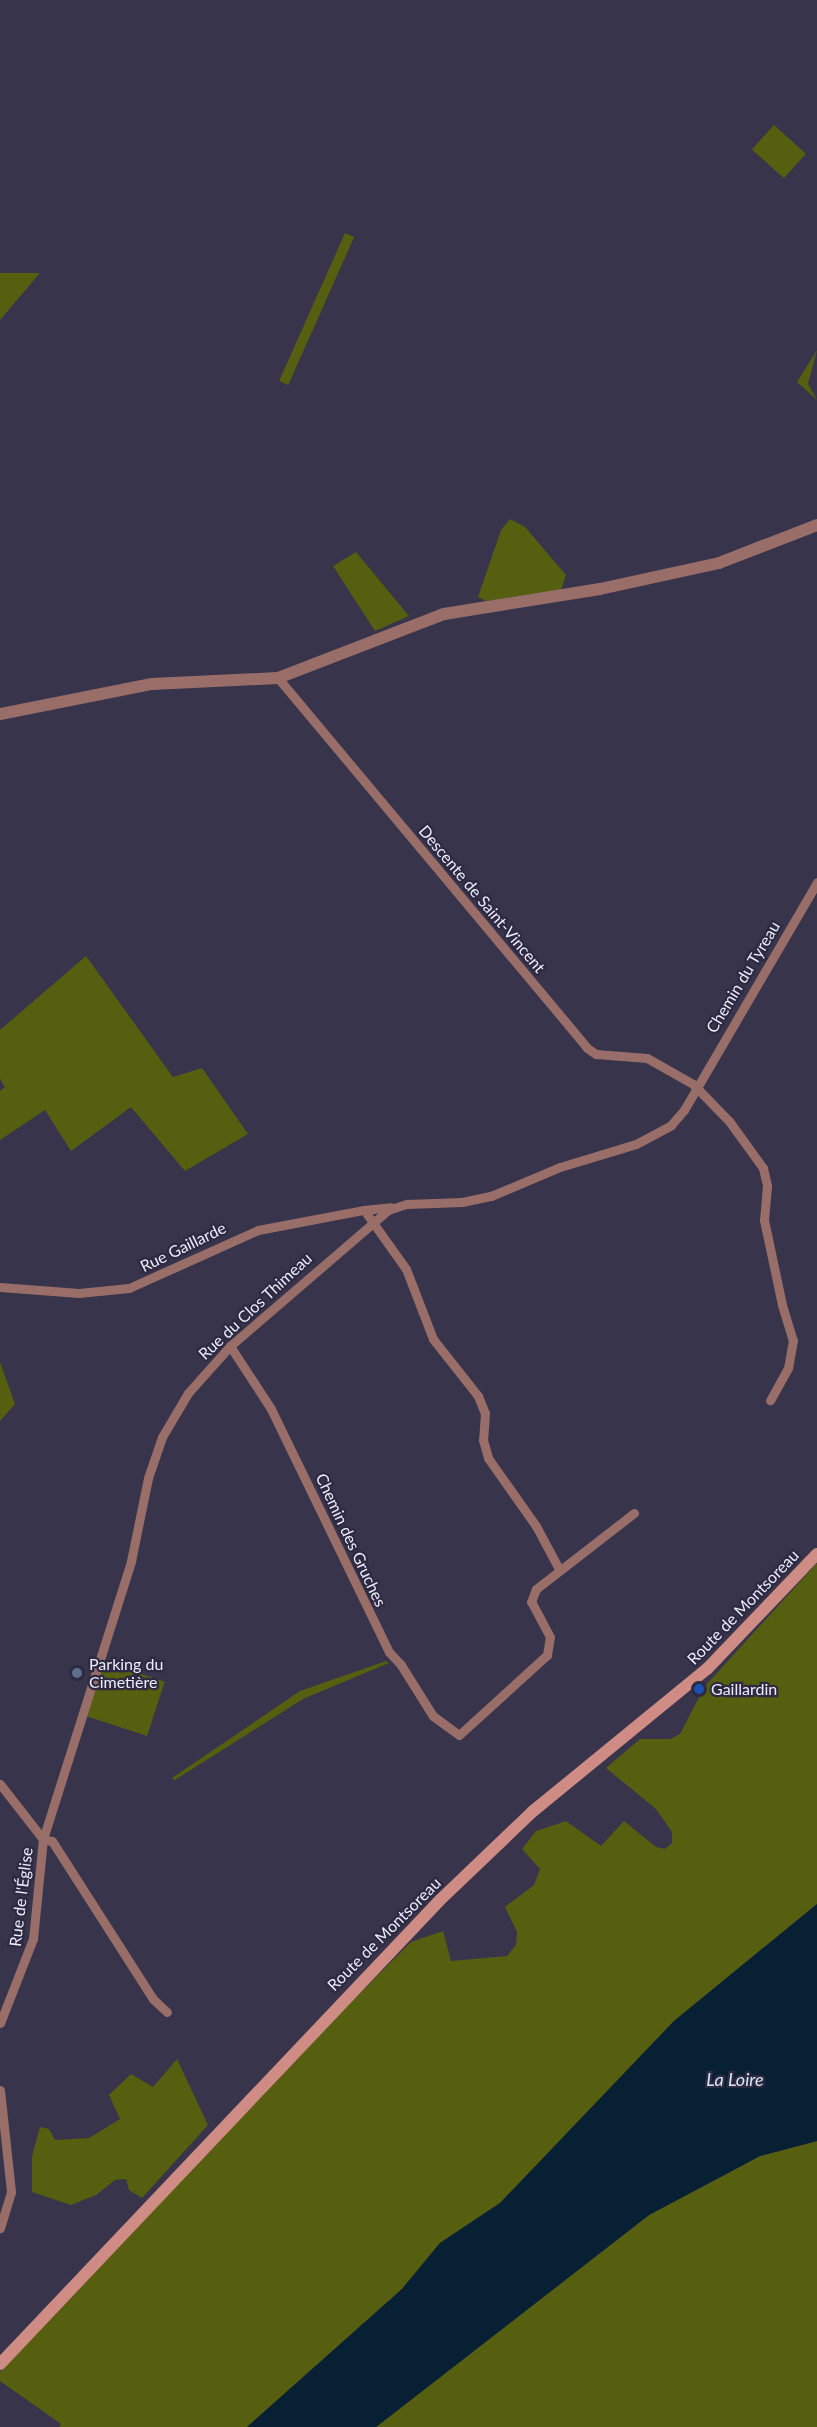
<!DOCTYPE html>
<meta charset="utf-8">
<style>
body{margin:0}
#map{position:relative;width:817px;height:2427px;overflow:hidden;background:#37344b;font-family:Lato,sans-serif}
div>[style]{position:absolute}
.green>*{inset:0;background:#565e0f;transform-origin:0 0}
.water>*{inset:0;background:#082034}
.minor>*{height:9px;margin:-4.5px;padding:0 4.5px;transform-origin:4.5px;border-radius:4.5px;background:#996e69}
.tertiary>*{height:12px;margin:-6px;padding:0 6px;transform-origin:6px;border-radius:6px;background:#996e69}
.secondary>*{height:12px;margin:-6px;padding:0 6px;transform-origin:6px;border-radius:6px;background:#cf8c84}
.dots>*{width:16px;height:16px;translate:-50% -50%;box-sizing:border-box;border:3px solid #2d2a41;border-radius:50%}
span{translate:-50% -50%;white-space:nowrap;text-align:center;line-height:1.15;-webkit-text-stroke:4.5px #2d2a41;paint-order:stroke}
.street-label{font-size:16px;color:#edecfb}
.poi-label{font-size:16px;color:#edecfb}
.left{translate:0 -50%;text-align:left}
.water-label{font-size:18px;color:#d5e7f8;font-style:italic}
</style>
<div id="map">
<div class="green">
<i style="left:774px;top:125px;width:43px;height:33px;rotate:42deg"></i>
<i style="left:345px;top:233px;width:10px;height:162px;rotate:24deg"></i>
<i style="clip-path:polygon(0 273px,40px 273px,0 320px)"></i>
<i style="clip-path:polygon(817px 350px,808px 384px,817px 400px,797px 382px)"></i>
<i style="clip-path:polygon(510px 519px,525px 527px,566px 575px,561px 590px,486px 601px,478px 597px,501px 530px)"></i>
<i style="clip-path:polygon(356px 552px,409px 616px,375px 631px,333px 566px)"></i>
<i style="clip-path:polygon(86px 956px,173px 1077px,202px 1068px,248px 1134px,185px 1171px,131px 1107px,71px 1151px,45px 1110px,0 1140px,0 1091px,5px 1087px,0 1079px,0 1030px)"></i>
<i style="clip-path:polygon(0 1362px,15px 1404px,0 1421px)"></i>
<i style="clip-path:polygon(817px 1563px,817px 1904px,674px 2021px,500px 2203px,440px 2243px,402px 2289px,247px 2427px,59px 2427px,61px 2424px,0 2381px,0 2372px,306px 2047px,411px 1942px,443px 1931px,451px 1961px,507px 1956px,516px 1945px,517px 1932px,505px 1907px,534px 1885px,540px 1869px,522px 1849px,536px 1831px,566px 1821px,601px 1846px,624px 1821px,656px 1847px,665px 1849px,672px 1843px,672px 1832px,656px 1809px,606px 1768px,640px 1739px,670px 1739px,680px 1734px,705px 1686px)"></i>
<i style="left:101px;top:1661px;width:67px;height:57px;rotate:18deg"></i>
<i style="clip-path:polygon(386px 1661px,389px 1663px,303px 1699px,175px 1780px,172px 1778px,300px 1691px)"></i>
<i style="clip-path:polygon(177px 2059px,208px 2125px,142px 2198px,129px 2190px,126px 2179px,115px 2180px,96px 2195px,71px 2205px,32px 2192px,32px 2156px,40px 2127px,49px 2129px,55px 2140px,89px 2138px,120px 2119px,109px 2095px,131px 2074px,153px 2087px)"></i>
<i style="clip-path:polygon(817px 2141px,817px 2427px,376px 2427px,649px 2215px,760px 2156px)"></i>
</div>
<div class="water">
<i style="clip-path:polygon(817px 1904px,817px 2141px,760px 2156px,649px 2215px,376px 2427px,247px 2427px,402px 2289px,440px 2243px,500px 2203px,674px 2021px)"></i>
</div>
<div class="minor">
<i style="left:278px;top:678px;width:482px;rotate:50.1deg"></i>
<i style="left:587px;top:1048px;width:11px;rotate:34deg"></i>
<i style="left:596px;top:1054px;width:51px;rotate:4.5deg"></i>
<i style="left:647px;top:1058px;width:53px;rotate:29.5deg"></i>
<i style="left:693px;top:1084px;width:52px;rotate:45.8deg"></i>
<i style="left:729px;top:1121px;width:58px;rotate:54.1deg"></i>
<i style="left:763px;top:1168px;width:18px;rotate:77deg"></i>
<i style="left:767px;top:1186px;width:34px;rotate:95deg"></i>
<i style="left:764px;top:1220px;width:87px;rotate:78deg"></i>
<i style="left:782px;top:1305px;width:37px;rotate:73deg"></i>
<i style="left:793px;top:1340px;width:28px;rotate:100deg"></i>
<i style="left:788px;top:1368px;width:37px;rotate:119deg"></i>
<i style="left:364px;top:1210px;width:27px;rotate:-6deg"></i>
<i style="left:0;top:1287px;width:79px;rotate:4.3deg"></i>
<i style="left:79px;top:1293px;width:50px;rotate:-5.7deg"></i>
<i style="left:129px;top:1288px;width:141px;rotate:-24.2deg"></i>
<i style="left:258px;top:1230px;width:108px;rotate:-10.7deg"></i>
<i style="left:364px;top:1210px;width:72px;rotate:54.6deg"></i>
<i style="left:406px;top:1269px;width:75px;rotate:68.9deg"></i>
<i style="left:433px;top:1339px;width:73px;rotate:51.7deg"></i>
<i style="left:478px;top:1396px;width:18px;rotate:68deg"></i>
<i style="left:485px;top:1413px;width:27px;rotate:94deg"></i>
<i style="left:483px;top:1440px;width:19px;rotate:74deg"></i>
<i style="left:488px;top:1458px;width:83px;rotate:54.8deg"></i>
<i style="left:536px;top:1526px;width:49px;rotate:61.9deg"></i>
<i style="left:230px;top:1346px;width:75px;rotate:56.9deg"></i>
<i style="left:271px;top:1409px;width:270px;rotate:64.1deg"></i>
<i style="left:389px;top:1652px;width:18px;rotate:47deg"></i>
<i style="left:401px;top:1665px;width:60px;rotate:57.9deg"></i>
<i style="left:433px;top:1716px;width:32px;rotate:36deg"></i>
<i style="left:459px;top:1735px;width:119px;rotate:-42.3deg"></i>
<i style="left:547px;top:1655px;width:18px;rotate:-81deg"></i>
<i style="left:550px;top:1637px;width:40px;rotate:-118deg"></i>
<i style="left:531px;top:1602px;width:14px;rotate:-69deg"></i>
<i style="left:536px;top:1589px;width:124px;rotate:-37.8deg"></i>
<i style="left:0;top:1784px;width:70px;rotate:52deg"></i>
<i style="left:43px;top:1839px;width:292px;rotate:-72.4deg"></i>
<i style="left:131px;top:1561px;width:85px;rotate:-78.4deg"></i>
<i style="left:148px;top:1478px;width:43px;rotate:-71.1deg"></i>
<i style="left:162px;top:1437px;width:51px;rotate:-59.4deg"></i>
<i style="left:188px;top:1393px;width:63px;rotate:-48.2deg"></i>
<i style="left:230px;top:1346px;width:208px;rotate:-40.7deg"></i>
<i style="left:388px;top:1210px;width:20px;rotate:-18deg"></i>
<i style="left:407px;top:1204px;width:55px;rotate:-2.1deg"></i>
<i style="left:462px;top:1202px;width:30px;rotate:-12deg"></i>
<i style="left:491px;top:1196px;width:75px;rotate:-22.8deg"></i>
<i style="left:560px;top:1167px;width:79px;rotate:-16.8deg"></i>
<i style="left:636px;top:1144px;width:40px;rotate:-28deg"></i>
<i style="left:671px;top:1125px;width:20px;rotate:-49deg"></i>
<i style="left:684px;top:1110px;width:264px;rotate:-59.7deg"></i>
<i style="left:43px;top:1839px;width:9px;rotate:13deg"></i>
<i style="left:52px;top:1841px;width:188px;rotate:57.4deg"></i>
<i style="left:153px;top:1999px;width:19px;rotate:43deg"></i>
<i style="left:0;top:2023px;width:90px;rotate:-68.6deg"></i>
<i style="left:33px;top:1939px;width:100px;rotate:-84.3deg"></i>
<i style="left:0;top:2090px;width:103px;rotate:83.8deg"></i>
<i style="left:11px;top:2192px;width:38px;rotate:107deg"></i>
</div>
<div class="tertiary">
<i style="left:0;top:714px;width:155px;rotate:-11.2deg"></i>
<i style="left:152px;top:684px;width:126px;rotate:-2.7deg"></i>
<i style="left:278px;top:678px;width:178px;rotate:-21.1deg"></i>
<i style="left:444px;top:614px;width:158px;rotate:-9.1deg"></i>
<i style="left:600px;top:589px;width:122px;rotate:-12.3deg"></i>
<i style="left:719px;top:563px;width:105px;rotate:-21.2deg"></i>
</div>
<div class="secondary">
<i style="left:0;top:2364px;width:639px;rotate:-46.52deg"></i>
<i style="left:440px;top:1900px;width:127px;rotate:-43.7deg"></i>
<i style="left:532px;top:1812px;width:226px;rotate:-39.3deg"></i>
<i style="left:707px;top:1669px;width:159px;rotate:-46.3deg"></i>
</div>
<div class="dots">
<i style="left:77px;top:1673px;background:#5c6f8a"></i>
<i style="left:699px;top:1689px;background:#1a4fb4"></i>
</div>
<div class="street-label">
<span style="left:482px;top:899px;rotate:50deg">Descente de Saint-Vincent</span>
<span style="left:743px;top:977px;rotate:-59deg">Chemin du Tyreau</span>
<span style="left:183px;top:1247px;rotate:-26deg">Rue Gaillarde</span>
<span style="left:255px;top:1306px;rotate:-43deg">Rue du Clos Thimeau</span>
<span style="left:351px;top:1540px;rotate:65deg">Chemin des Gruches</span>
<span style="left:743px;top:1607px;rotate:-46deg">Route de Montsoreau</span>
<span style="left:21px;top:1897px;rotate:-83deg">Rue de l'Église</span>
<span style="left:384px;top:1934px;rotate:-45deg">Route de Montsoreau</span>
</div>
<div class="poi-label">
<span class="left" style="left:89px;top:1673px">Parking du<br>Cimetière</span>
<span class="left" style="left:711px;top:1689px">Gaillardin</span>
</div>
<div class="water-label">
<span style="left:735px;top:2079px">La Loire</span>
</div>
</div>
